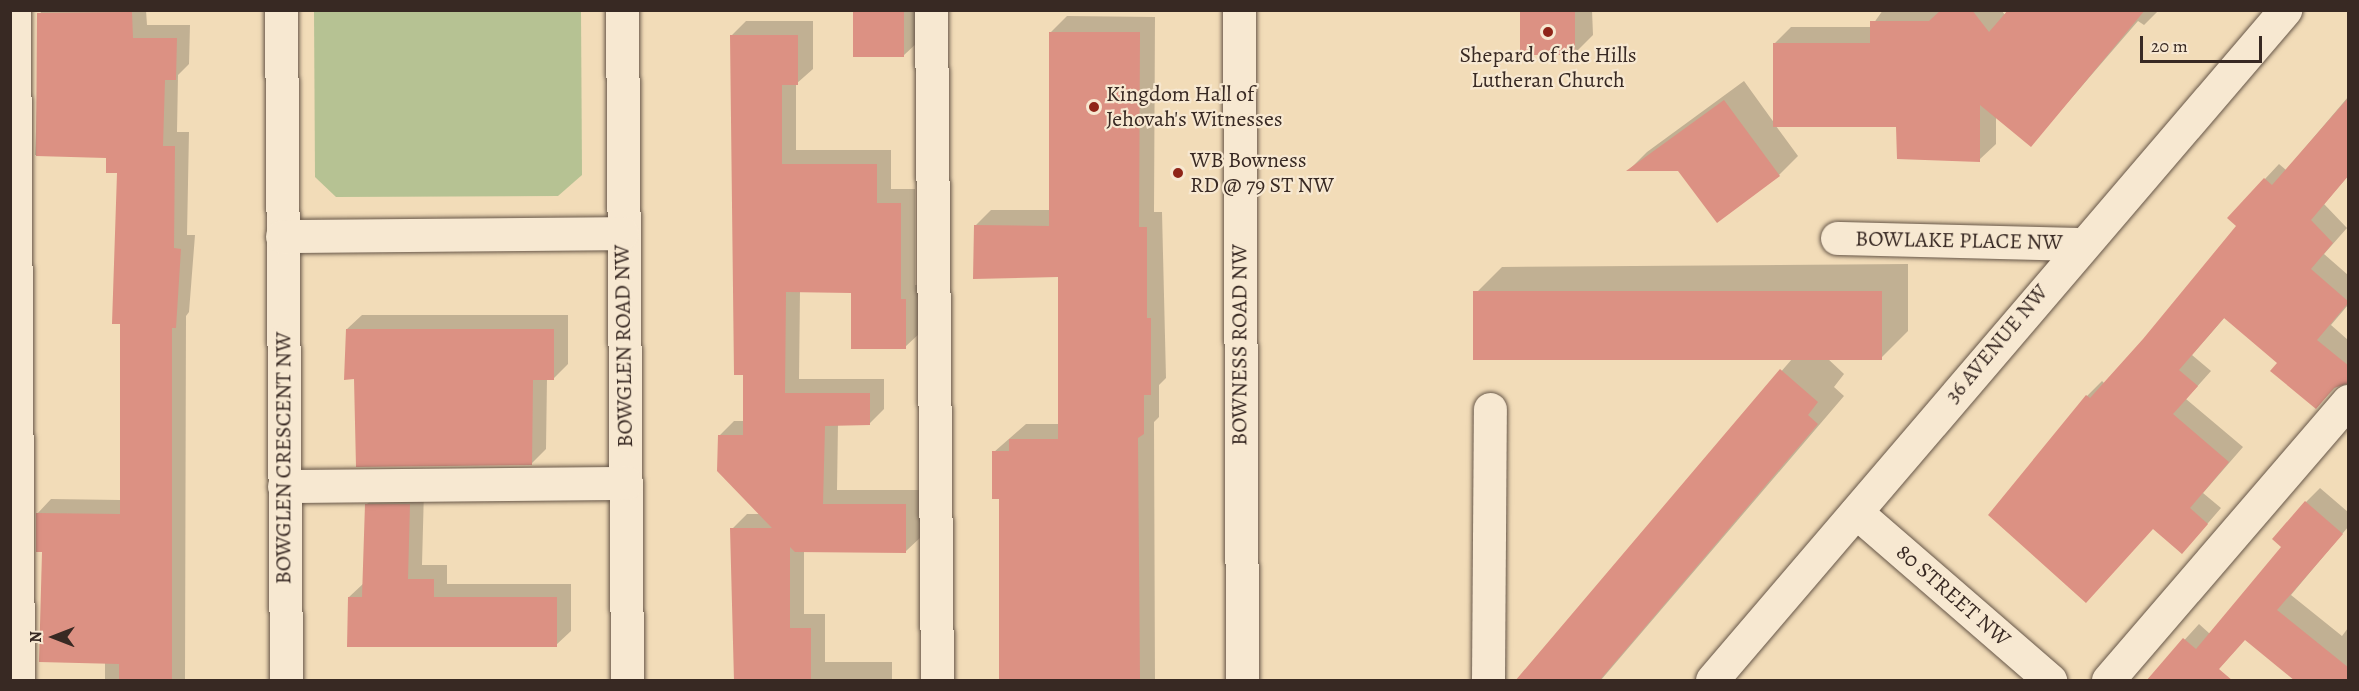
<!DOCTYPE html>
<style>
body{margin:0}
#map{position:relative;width:2359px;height:691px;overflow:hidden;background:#f2dcb8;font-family:Alegreya,serif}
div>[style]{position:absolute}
.green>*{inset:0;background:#b6c293}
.shadow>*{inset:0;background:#0003}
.building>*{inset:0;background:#dc9183;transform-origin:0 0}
.roads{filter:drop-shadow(0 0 2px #665648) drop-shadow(0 0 2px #665648)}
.minor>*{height:33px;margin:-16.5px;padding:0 16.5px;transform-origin:16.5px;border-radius:16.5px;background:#f7e8d1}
.dots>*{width:16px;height:16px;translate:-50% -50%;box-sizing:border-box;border:3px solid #f7e8d1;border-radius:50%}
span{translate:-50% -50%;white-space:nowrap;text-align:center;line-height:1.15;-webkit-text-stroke:4.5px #f7e8d1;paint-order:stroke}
.poi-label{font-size:22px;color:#382923}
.left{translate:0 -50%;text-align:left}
.street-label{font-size:22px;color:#382923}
.frame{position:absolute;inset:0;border:12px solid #382923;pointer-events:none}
.north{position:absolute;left:24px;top:607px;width:60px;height:60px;-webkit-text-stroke:4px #f7e8d1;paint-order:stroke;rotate:270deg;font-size:16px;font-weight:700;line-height:24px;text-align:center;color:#382923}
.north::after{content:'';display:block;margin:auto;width:21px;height:27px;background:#382923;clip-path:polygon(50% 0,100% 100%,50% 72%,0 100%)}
.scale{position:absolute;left:2140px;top:36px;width:122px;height:27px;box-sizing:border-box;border:3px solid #382923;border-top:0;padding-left:8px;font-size:18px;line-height:21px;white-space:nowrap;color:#382923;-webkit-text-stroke:4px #f7e8d1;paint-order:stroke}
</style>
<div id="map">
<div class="green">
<i style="clip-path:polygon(314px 11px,581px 11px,582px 175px,558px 196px,336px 197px,315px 177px)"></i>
</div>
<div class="shadow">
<i style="clip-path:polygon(41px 10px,146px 10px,147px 25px,190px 25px,189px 64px,178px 75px,177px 132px,189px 132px,187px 235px,195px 235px,189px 312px,186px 316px,185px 680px,105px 680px,105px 662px,43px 551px,37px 514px,51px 499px,121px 500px,121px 323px,119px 172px,108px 156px,35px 155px)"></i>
<i style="clip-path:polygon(855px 10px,918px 10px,918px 42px,903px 56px)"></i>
<i style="clip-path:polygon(1521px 10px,1592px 10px,1593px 35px,1575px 53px)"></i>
<i style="clip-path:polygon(1883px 10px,2001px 10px,2006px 16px,2010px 10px,2159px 10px,2144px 25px,2138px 21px,2031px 145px,1996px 116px,1996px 144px,1979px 160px,1898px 125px,1776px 126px,1798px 156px,1779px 175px,1630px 169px,1647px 152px,1744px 81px,1775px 124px,1774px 44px,1791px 27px,1871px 27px)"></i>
<i style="clip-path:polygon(1067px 16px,1155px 17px,1154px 212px,1162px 212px,1166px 378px,1159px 385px,1159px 417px,1154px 422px,1155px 680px,1000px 680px,1000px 498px,994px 452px,1026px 424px,1060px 424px,1060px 275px,975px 226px,991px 210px,1051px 210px,1051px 32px)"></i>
<i style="clip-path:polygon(746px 21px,813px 21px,813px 69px,796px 84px,796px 150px,891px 150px,891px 189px,915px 189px,915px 285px,920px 285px,920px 333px,905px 347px,853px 292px,800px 291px,799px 379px,884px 379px,884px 409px,869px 424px,838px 424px,837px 490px,921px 490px,921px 537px,906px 551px,804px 551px,804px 614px,825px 614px,825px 662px,892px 662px,892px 680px,738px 680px,732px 529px,747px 514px,760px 514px,719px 436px,734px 421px,745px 421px,731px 36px)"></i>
<i style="clip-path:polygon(2348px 97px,2348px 176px,2324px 204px,2347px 228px,2324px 254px,2348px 275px,2348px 305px,2331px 325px,2348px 340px,2348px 383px,2341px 382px,2316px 407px,2279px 362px,2225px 317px,2192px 355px,2211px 371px,2186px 399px,2243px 447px,2203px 493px,2221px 508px,2196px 537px,2154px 527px,1990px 515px,2087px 396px,2102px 381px,2105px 384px,2144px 340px,2238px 226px,2265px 179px,2279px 164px,2286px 170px)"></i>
<i style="clip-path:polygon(1908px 264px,1908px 331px,1881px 358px,1827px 358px,1844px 374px,1834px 387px,1844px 396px,1601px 680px,1517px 680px,1792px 359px,1475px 294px,1502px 267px)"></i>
<i style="clip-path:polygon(362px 315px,568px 315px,568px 364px,554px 378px,547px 378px,546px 449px,531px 464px,347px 329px)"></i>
<i style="clip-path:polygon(2320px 488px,2348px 512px,2348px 527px,2291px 595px,2342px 636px,2348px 628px,2348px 680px,2246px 638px,2209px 680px,2150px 678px,2199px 624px,2210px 634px,2283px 546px,2306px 502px)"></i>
<i style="clip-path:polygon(381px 490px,424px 490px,422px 565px,447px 565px,447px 584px,571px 584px,571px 631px,556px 645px,349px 597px,364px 583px,366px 505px)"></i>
</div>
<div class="building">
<i style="left:853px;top:10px;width:51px;height:47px"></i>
<i style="left:1520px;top:10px;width:55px;height:45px"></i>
<i style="clip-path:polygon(1941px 10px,1972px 10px,1989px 32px,2008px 10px,2145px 10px,2031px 147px,1980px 105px,1980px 162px,1897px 159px,1896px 127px,1773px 127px,1773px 43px,1870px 43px,1870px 21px,1929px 21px)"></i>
<i style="clip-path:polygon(132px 12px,133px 38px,177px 38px,176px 80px,165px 80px,163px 146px,175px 146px,174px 248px,181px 249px,176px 328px,172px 328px,172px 681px,119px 681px,119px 664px,39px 662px,42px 552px,36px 552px,36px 513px,120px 514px,120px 324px,112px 324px,117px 173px,106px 173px,106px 158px,36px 156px,37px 13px)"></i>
<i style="clip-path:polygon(1049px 32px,1140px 32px,1139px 227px,1147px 227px,1147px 318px,1151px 318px,1151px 395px,1144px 395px,1144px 434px,1138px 438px,1140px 681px,999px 681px,999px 499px,992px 499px,992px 451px,1009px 451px,1009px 439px,1058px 439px,1058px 277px,973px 279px,974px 225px,1049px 226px)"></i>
<i style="clip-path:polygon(730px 35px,798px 35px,798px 85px,782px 85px,782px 164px,877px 164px,877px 203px,901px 203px,901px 299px,906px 299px,906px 349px,851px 349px,851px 293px,786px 292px,785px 393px,870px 393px,870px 425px,825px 426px,823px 504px,906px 504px,906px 553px,795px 552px,790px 547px,790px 628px,811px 628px,811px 681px,734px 681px,730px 528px,772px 528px,717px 471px,718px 435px,743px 435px,743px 375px,734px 375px)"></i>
<i style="clip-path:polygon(2349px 97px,2349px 175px,2311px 220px,2333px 243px,2311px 269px,2349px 302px,2317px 340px,2349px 366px,2349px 383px,2334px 388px,2316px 409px,2270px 371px,2277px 363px,2224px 318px,2179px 370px,2198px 386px,2173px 414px,2229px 462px,2190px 508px,2208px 524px,2182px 554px,2153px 529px,2086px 603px,1988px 515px,2086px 395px,2090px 398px,2143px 339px,2236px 226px,2227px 218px,2264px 178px,2272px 185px)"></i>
<i style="clip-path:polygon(1724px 100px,1780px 176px,1717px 223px,1678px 171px,1626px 171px)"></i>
<i style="left:1882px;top:291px;width:69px;height:409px;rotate:90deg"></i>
<i style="clip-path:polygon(346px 329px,554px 329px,554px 380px,533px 380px,532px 465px,356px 467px,354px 379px,344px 380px)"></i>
<i style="clip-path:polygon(1780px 369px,1818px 402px,1808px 415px,1818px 424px,1599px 681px,1515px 681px)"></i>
<i style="clip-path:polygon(2305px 501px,2343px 534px,2277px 610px,2349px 668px,2349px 681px,2295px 681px,2245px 640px,2219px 669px,2233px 681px,2146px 681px,2183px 638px,2196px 649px,2281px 547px,2272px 539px)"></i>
<i style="clip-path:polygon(365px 504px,410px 504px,408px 579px,434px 579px,434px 597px,557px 597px,557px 647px,347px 647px,348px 597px,362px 597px)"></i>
</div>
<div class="roads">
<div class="minor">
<i style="left:14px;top:10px;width:670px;rotate:89.66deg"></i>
<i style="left:281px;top:10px;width:670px;rotate:89.57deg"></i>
<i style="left:622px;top:10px;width:670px;rotate:89.57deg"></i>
<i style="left:931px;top:10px;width:670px;rotate:89.49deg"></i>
<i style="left:1239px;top:10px;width:670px;rotate:89.74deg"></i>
<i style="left:282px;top:236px;width:340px;rotate:-0.5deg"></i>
<i style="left:1837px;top:238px;width:245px;rotate:1.4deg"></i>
<i style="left:284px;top:486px;width:342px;rotate:-0.5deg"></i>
<i style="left:1856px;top:512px;width:257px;rotate:40.9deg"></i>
<i style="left:1488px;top:680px;width:271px;rotate:-89.6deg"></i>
<i style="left:1712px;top:680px;width:882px;rotate:-49.46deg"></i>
<i style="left:2108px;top:680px;width:368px;rotate:-49.3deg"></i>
</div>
</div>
<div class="dots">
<i style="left:1548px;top:32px;background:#8f2418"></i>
<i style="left:1094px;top:107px;background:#8f2418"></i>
<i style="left:1178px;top:173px;background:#8f2418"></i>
</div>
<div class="poi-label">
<span style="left:1548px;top:68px">Shepard of the Hills<br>Lutheran Church</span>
<span class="left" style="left:1106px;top:107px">Kingdom Hall of<br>Jehovah's Witnesses</span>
<span class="left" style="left:1190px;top:173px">WB Bowness<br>RD @ 79 ST NW</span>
</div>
<div class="street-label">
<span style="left:1959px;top:241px;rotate:1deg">BOWLAKE PLACE NW</span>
<span style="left:1997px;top:344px;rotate:-50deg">36 AVENUE NW</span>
<span style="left:1240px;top:345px;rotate:-90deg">BOWNESS ROAD NW</span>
<span style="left:624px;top:346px;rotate:-91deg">BOWGLEN ROAD NW</span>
<span style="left:284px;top:458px;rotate:-90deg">BOWGLEN CRESCENT NW</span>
<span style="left:1953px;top:596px;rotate:41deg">80 STREET NW</span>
</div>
<div class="frame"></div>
<div class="north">N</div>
<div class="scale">20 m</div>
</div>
